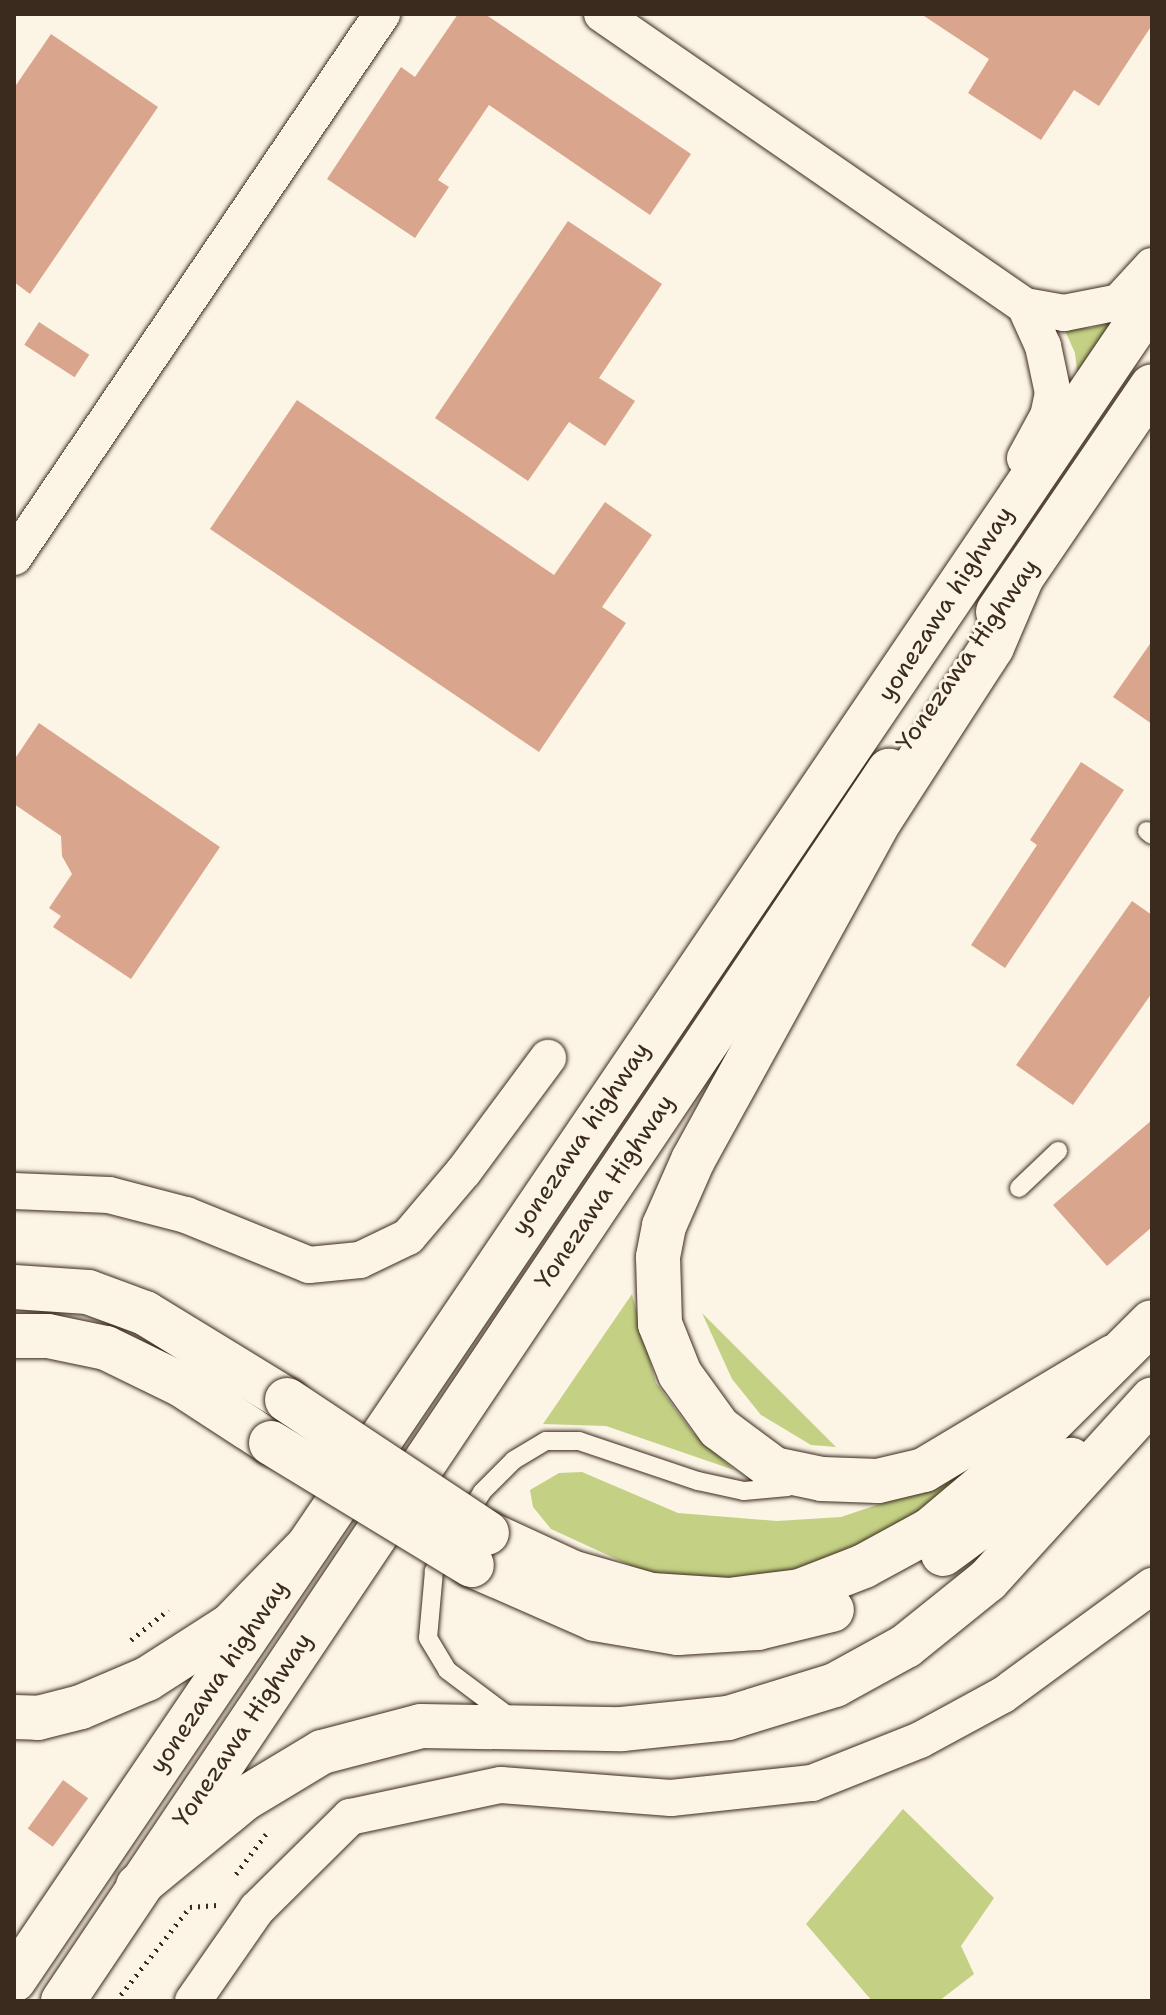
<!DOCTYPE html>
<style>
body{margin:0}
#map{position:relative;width:1166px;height:2015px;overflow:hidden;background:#fcf5e5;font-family:"Shantell Sans",sans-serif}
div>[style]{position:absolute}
.green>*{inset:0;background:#c4d185}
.building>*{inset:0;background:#d9a58d;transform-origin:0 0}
.path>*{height:5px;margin-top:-2.5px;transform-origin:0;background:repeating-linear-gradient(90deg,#3b2a1e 0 2px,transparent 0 8px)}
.roads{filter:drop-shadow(0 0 2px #3b2a1e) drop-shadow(0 0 2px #3b2a1e)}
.service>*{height:18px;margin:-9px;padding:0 9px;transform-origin:9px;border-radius:9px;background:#fcf5e5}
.minor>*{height:36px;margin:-18px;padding:0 18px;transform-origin:18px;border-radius:18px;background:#fcf5e5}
.trunk>*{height:44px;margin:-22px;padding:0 22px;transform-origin:22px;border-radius:22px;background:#fcf5e5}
.motorway>*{height:44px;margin:-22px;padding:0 22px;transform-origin:22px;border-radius:22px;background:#fcf5e5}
.bridges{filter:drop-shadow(0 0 2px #3b2a1e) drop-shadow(0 0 2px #3b2a1e)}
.motorway-bridge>*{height:44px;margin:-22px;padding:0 22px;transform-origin:22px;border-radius:22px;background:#fcf5e5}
span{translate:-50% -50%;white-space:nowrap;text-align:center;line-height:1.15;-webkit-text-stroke:6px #fcf5e5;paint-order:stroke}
.street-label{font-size:24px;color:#3b2a1e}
.frame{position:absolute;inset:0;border:16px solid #3b2a1e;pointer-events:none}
</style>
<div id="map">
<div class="green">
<i style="clip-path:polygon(1126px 318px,1079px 388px,1075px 353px,1063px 326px,1091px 328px)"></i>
<i style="clip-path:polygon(632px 1294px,656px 1383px,693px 1433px,734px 1470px,606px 1426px,543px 1424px)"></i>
<i style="clip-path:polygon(702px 1313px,836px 1447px,811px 1445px,761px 1415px,732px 1379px)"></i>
<i style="clip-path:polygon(983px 1469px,904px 1535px,775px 1585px,662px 1580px,551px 1529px,533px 1507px,530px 1490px,559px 1473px,582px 1472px,678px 1513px,777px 1521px,841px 1517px)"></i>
<i style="clip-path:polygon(903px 1809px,994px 1898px,961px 1946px,974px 1974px,939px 2001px,872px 2001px,806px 1924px)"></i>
</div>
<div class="building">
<i style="clip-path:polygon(458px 14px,485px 14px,691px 154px,650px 215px,489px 105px,438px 180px,449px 187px,415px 238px,327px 179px,401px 67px,415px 77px)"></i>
<i style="clip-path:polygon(921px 14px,1152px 14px,1152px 25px,1099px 106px,1074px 90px,1041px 140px,968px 93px,989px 59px)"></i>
<i style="clip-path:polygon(51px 34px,158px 107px,30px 294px,14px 282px,14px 88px)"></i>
<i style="clip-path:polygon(568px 221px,662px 284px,599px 378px,635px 401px,605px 446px,569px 422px,528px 481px,435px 418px)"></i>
<i style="left:39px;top:322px;width:60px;height:27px;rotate:33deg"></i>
<i style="clip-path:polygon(297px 400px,554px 575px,605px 502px,652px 535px,602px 607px,626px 623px,539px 752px,210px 529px)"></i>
<i style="clip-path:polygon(1152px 641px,1152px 724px,1113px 697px)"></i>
<i style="clip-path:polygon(39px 723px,220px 847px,131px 979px,53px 927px,61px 916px,49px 908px,72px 874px,62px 856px,61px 836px,14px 804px,14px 760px)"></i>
<i style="clip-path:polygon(1081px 762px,1124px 790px,1005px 968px,971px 945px,1037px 845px,1030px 840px)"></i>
<i style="clip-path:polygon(1132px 901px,1152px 915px,1152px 993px,1073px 1105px,1016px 1065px)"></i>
<i style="clip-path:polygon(1152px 1120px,1152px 1227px,1107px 1266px,1053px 1205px)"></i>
<i style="left:63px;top:1780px;width:31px;height:60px;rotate:36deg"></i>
</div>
<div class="path">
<i style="left:131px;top:1640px;width:48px;rotate:-39deg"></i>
<i style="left:236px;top:1874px;width:50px;rotate:-53.1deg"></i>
<i style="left:116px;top:2001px;width:120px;rotate:-51.8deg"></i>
<i style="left:190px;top:1907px;width:27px;rotate:-4deg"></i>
</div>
<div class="roads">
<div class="service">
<i style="left:1147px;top:831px;width:6px;rotate:39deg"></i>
<i style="left:1019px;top:1188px;width:54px;rotate:-43.5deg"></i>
<i style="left:464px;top:1521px;width:34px;rotate:-58deg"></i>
<i style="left:482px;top:1492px;width:45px;rotate:-45deg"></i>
<i style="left:514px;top:1460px;width:37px;rotate:-31deg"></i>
<i style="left:546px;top:1441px;width:33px"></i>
<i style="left:579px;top:1441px;width:126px;rotate:18.6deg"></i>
<i style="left:698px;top:1481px;width:47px;rotate:12.3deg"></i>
<i style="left:744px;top:1491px;width:44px;rotate:-5.2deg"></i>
<i style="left:447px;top:1549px;width:26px;rotate:121deg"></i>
<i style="left:434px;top:1571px;width:67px;rotate:95.1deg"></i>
<i style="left:428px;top:1638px;width:37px;rotate:59deg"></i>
<i style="left:447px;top:1670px;width:80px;rotate:36.9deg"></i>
</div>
<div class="minor">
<i style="left:602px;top:14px;width:514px;rotate:34.62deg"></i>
<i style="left:1025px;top:306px;width:40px;rotate:10deg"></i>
<i style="left:1064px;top:313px;width:56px;rotate:-11.3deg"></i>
<i style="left:1119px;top:302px;width:49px;rotate:-47.5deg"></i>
<i style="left:1025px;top:306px;width:44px;rotate:65.8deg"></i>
<i style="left:1043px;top:346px;width:48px;rotate:78deg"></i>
<i style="left:1053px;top:393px;width:24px;rotate:102deg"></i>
<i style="left:1048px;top:416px;width:48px;rotate:118.7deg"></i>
<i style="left:14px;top:557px;width:656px;rotate:-55.87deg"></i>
<i style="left:14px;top:1191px;width:95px;rotate:2.4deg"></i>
<i style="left:109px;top:1195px;width:80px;rotate:14.6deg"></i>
<i style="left:186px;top:1215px;width:133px;rotate:22.1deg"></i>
<i style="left:309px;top:1265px;width:51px;rotate:-5.6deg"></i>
<i style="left:360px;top:1260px;width:53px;rotate:-25.6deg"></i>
<i style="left:408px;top:1237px;width:87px;rotate:-49.7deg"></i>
<i style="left:464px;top:1171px;width:141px;rotate:-53.4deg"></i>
<i style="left:193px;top:2001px;width:112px;rotate:-55.2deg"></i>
<i style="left:257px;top:1909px;width:131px;rotate:-44.7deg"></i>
<i style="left:350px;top:1817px;width:154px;rotate:-12deg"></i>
<i style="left:501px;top:1785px;width:170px;rotate:4.4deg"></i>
<i style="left:671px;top:1798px;width:142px;rotate:-6.1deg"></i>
<i style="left:812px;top:1783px;width:116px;rotate:-21.7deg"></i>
<i style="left:920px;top:1740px;width:94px;rotate:-28.5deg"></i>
<i style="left:1003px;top:1695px;width:185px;rotate:-36.2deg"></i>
</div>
<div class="trunk">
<i style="left:998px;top:612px;width:273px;rotate:-55.7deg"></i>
<i style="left:14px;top:1980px;width:2028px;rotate:-55.87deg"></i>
<i style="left:63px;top:2001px;width:1482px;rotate:-56.12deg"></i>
</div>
<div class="motorway">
<i style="left:1021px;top:579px;width:74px;rotate:113.1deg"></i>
<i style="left:992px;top:647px;width:206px;rotate:122.9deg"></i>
<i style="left:880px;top:820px;width:388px;rotate:118.8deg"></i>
<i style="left:693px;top:1160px;width:72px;rotate:113.7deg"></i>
<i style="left:664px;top:1226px;width:32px;rotate:101deg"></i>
<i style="left:658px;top:1257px;width:67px;rotate:88.3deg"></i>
<i style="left:660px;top:1324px;width:54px;rotate:68.2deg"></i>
<i style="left:680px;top:1374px;width:67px;rotate:54.2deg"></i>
<i style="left:719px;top:1428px;width:69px;rotate:36.7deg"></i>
<i style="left:774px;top:1469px;width:49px;rotate:11.8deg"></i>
<i style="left:822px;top:1479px;width:56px;rotate:2deg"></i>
<i style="left:878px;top:1481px;width:47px;rotate:-13.4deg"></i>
<i style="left:924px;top:1470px;width:220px;rotate:-30.9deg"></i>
<i style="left:14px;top:1287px;width:74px;rotate:3.9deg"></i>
<i style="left:88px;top:1292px;width:61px;rotate:20.2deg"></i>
<i style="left:145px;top:1313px;width:167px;rotate:31.5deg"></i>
<i style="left:14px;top:1336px;width:34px"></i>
<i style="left:48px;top:1336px;width:59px;rotate:11.7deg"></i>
<i style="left:106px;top:1348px;width:85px;rotate:26deg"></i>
<i style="left:182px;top:1385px;width:106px;rotate:33.1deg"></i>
<i style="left:487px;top:1533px;width:96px;rotate:24.7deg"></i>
<i style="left:574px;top:1573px;width:81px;rotate:15.8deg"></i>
<i style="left:652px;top:1595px;width:77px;rotate:3.7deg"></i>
<i style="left:729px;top:1600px;width:72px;rotate:-7.2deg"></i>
<i style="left:800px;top:1591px;width:69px;rotate:-21.3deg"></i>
<i style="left:864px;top:1566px;width:75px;rotate:-28.6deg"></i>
<i style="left:930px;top:1530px;width:107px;rotate:-40.1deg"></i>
<i style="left:1012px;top:1461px;width:197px;rotate:-44.8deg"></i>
<i style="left:943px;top:1554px;width:159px;rotate:-36.3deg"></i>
<i style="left:472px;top:1565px;width:134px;rotate:23.7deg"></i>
<i style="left:595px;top:1619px;width:84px;rotate:9.6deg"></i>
<i style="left:678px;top:1633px;width:80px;rotate:-3.6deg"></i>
<i style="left:758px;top:1628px;width:76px;rotate:-13.7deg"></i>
<i style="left:14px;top:1717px;width:24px;rotate:2deg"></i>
<i style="left:38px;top:1718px;width:44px;rotate:-14.3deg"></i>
<i style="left:81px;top:1707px;width:72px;rotate:-23deg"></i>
<i style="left:147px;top:1679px;width:100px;rotate:-32.7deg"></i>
<i style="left:231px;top:1625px;width:110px;rotate:-45.7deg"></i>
<i style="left:138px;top:1886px;width:137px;rotate:-39.4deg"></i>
<i style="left:244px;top:1799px;width:91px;rotate:-31.1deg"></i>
<i style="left:322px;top:1752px;width:102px;rotate:-14.7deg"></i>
<i style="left:421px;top:1726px;width:201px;rotate:0.9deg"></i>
<i style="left:622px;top:1729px;width:107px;rotate:-5.9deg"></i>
<i style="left:728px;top:1718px;width:112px;rotate:-17.1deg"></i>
<i style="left:835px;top:1685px;width:81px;rotate:-28.8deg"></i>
<i style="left:906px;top:1646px;width:105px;rotate:-38.8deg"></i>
<i style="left:988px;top:1580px;width:244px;rotate:-47.7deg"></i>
</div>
</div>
<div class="bridges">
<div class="motorway-bridge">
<i style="left:287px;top:1400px;width:240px;rotate:33.6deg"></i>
<i style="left:271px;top:1443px;width:235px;rotate:31.3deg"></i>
</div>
</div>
<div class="street-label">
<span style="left:946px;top:604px;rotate:-57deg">yonezawa highway</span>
<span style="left:968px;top:655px;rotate:-55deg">Yonezawa Highway</span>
<span style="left:581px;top:1139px;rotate:-56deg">yonezawa highway</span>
<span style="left:605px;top:1192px;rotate:-56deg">Yonezawa Highway</span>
<span style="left:219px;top:1677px;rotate:-56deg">yonezawa highway</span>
<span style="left:243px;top:1730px;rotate:-56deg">Yonezawa Highway</span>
</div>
<div class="frame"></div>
</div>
